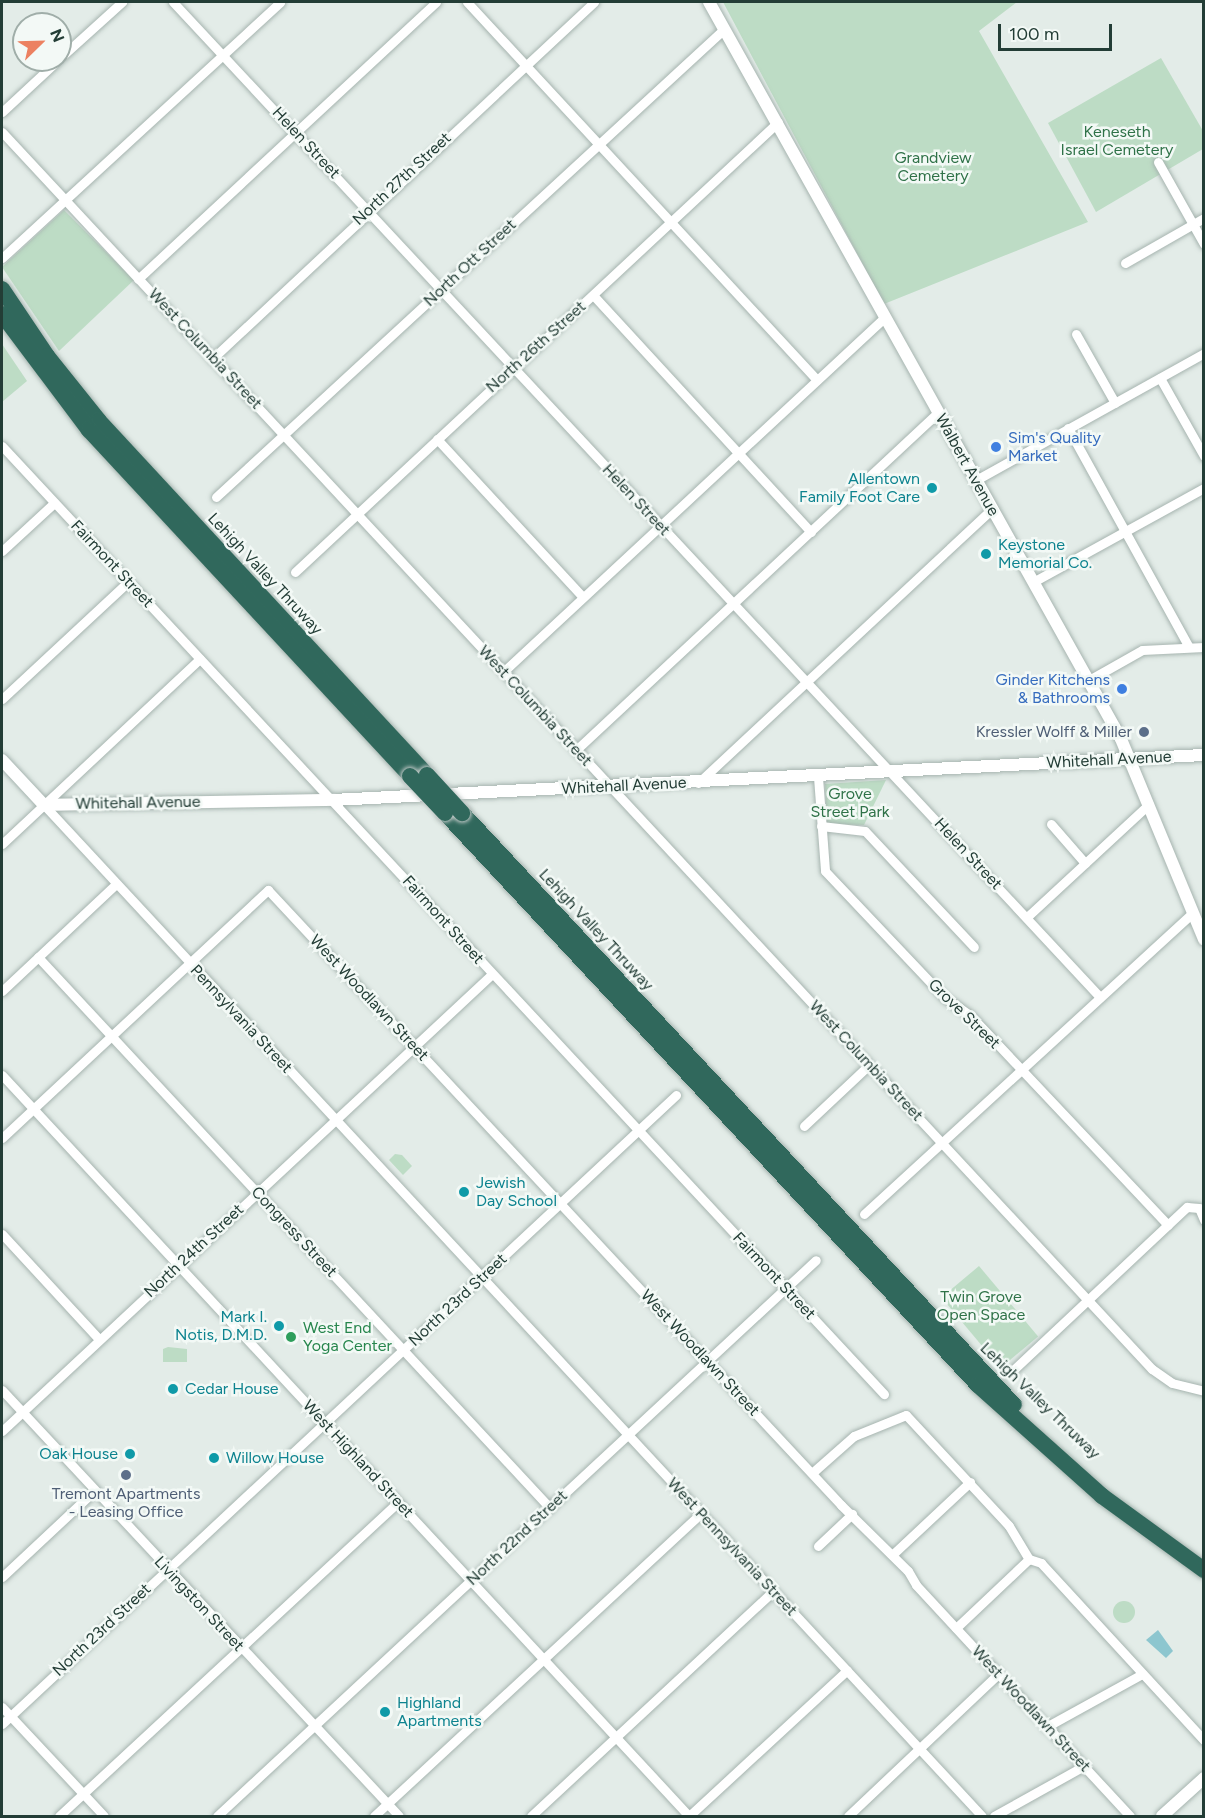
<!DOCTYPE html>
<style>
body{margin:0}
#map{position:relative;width:1205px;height:1818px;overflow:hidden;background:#e3ece8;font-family:Figtree,sans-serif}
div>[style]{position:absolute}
.green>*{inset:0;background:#bddcc5;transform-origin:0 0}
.round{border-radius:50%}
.water>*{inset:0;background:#8dc6cf}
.roads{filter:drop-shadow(0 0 2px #a6b4af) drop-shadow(0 0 2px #a6b4af)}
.street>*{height:9px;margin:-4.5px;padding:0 4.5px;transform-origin:4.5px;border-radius:4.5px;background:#fff}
.secondary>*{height:12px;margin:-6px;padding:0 6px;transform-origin:6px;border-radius:6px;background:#fff}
.highway>*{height:16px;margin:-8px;padding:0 8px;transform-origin:8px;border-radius:8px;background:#30685c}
.bridges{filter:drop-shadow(0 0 2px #c1c9c7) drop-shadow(0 0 2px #c1c9c7)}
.highway-bridge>*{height:16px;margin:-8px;padding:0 8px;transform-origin:8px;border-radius:8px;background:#30685c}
.dots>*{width:16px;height:16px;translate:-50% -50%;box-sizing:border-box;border:3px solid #f3f9f6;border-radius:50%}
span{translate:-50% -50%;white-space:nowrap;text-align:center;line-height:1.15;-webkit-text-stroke:5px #f3f9f6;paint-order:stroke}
.park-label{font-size:16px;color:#2f7248}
.street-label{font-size:16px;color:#233d36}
.shop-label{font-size:16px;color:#366cbe}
.left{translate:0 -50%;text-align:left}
.right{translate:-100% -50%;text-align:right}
.culture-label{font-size:16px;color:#0d838f}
.service-label{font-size:16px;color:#4e5e75}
.leisure-label{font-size:16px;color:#27864d}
.frame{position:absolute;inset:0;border:3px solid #233d36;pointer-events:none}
.north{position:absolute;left:12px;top:12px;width:60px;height:60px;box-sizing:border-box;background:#f3f9f6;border:2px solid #a0aea9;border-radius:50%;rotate:67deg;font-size:16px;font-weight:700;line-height:24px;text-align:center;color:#233d36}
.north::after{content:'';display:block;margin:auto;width:21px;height:27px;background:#ec8161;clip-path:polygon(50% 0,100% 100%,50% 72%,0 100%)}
.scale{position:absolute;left:998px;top:24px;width:114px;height:27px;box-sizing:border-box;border:3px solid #233d36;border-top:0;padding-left:8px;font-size:18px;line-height:21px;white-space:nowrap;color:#233d36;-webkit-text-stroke:4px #f3f9f6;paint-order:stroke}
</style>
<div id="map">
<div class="green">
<i style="clip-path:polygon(723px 2px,1017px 2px,979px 31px,1088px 222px,884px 304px)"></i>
<i style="clip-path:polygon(1161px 58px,1203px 131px,1203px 149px,1096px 212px,1048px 123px)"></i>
<i style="clip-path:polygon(64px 210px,134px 280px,59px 351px,2px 267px)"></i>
<i style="clip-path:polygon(2px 344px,27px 381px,2px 402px)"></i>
<i style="clip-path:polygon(886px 780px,864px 825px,827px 824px,825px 784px)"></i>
<i style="clip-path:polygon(395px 1154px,402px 1155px,412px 1166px,403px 1175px,389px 1160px)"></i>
<i style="left:979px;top:1266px;width:92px;height:49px;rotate:50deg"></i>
<i style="clip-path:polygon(168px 1347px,187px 1349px,187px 1362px,163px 1362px,163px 1349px)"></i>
<i class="round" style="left:1113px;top:1601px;width:22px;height:22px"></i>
</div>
<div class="water">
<i style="clip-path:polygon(1158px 1630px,1173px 1651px,1166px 1658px,1146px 1640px)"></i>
</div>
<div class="roads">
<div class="street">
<i style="left:173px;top:2px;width:1360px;rotate:47.03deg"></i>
<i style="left:467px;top:2px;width:515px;rotate:47.2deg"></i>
<i style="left:60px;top:58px;width:84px;rotate:-42.1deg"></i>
<i style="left:2px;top:112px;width:76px;rotate:-42.9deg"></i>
<i style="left:2px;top:132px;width:1689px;rotate:47.09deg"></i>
<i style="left:1152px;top:1369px;width:24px;rotate:35deg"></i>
<i style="left:1172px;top:1383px;width:33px;rotate:14deg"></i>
<i style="left:1158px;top:162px;width:94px;rotate:60.7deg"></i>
<i style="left:2px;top:258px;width:378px;rotate:-42.6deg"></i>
<i style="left:1125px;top:263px;width:91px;rotate:-29.7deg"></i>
<i style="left:138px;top:279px;width:407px;rotate:-42.9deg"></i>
<i style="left:593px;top:295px;width:322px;rotate:47.4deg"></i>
<i style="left:1076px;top:334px;width:79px;rotate:60.5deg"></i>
<i style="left:212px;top:359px;width:523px;rotate:-43.06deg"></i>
<i style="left:1160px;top:378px;width:90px;rotate:60.6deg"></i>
<i style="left:1068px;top:428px;width:250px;rotate:61.1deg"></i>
<i style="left:437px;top:439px;width:214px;rotate:47.3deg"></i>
<i style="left:2px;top:446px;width:1295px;rotate:47.07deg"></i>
<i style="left:976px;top:480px;width:261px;rotate:-29.1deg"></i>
<i style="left:216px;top:497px;width:691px;rotate:-42.65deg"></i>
<i style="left:2px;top:551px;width:71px;rotate:-42.7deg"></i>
<i style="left:295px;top:572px;width:660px;rotate:-42.97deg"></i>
<i style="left:1033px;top:582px;width:195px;rotate:-28.8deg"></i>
<i style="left:503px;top:672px;width:521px;rotate:-42.9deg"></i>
<i style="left:1089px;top:680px;width:61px;rotate:-29.5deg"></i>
<i style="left:1142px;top:650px;width:62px;rotate:-2.8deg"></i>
<i style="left:2px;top:699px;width:172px;rotate:-42.9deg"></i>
<i style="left:576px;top:750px;width:495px;rotate:-43deg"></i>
<i style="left:818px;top:777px;width:94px;rotate:85.7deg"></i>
<i style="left:825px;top:871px;width:173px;rotate:46.6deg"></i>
<i style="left:944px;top:997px;width:33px;rotate:35deg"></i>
<i style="left:971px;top:1016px;width:287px;rotate:46.7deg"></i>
<i style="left:698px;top:783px;width:402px;rotate:-43deg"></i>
<i style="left:44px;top:805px;width:1379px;rotate:47.15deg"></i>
<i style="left:1051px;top:824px;width:52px;rotate:48.9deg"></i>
<i style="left:821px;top:826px;width:44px;rotate:6.5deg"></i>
<i style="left:865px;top:831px;width:159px;rotate:46.8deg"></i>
<i style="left:2px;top:844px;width:271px;rotate:-43.1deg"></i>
<i style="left:1027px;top:917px;width:166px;rotate:-42.8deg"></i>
<i style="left:38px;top:957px;width:752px;rotate:47.1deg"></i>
<i style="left:2px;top:991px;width:156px;rotate:-43.2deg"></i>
<i style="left:2px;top:1075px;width:1010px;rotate:47.17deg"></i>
<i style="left:804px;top:1126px;width:89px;rotate:-43.2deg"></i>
<i style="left:2px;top:1138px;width:364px;rotate:-43deg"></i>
<i style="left:268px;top:890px;width:841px;rotate:47.02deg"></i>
<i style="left:841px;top:1505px;width:94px;rotate:44.6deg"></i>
<i style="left:908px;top:1571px;width:16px;rotate:60deg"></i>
<i style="left:916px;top:1585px;width:315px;rotate:47.2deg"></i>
<i style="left:864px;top:1214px;width:446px;rotate:-42.5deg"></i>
<i style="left:2px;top:1234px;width:143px;rotate:47.3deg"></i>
<i style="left:1010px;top:1373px;width:243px;rotate:-43.2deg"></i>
<i style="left:1187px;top:1207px;width:12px;rotate:5deg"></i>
<i style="left:1199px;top:1208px;width:13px;rotate:67deg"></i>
<i style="left:2px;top:1390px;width:582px;rotate:47.02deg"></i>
<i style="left:2px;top:1431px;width:670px;rotate:-43deg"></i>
<i style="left:812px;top:1473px;width:56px;rotate:-41.4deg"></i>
<i style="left:854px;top:1436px;width:56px;rotate:-22deg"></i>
<i style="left:906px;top:1415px;width:151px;rotate:47.1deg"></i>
<i style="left:1009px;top:1526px;width:39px;rotate:59deg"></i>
<i style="left:1029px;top:1559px;width:13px;rotate:18deg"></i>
<i style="left:1041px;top:1563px;width:241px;rotate:47.4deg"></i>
<i style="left:818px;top:1546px;width:47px;rotate:-43.3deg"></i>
<i style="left:892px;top:1555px;width:107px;rotate:-43.1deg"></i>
<i style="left:2px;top:1577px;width:126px;rotate:-43.1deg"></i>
<i style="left:956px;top:1628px;width:100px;rotate:-43.4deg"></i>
<i style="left:2px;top:1707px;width:149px;rotate:46.9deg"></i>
<i style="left:2px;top:1724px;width:922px;rotate:-43.02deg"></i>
<i style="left:1046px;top:1727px;width:110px;rotate:-28.9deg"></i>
<i style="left:59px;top:1816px;width:462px;rotate:-42.8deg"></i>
<i style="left:217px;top:1816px;width:817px;rotate:-42.87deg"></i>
<i style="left:374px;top:1816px;width:446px;rotate:-42.8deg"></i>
<i style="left:531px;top:1816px;width:330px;rotate:-42.9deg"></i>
<i style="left:689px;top:1816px;width:215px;rotate:-42.7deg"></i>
<i style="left:848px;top:1816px;width:207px;rotate:-43.4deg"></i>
<i style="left:994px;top:1816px;width:103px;rotate:-29.1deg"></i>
</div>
<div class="secondary">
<i style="left:709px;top:2px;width:844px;rotate:60.79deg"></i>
<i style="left:1121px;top:739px;width:217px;rotate:67.5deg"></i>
<i style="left:2px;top:760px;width:62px;rotate:47deg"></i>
<i style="left:44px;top:805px;width:289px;rotate:-1deg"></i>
<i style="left:333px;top:800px;width:872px;rotate:-2.96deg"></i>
<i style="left:1162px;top:1816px;width:57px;rotate:-42.1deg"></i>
</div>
<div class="highway">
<i style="left:2px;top:289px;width:81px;rotate:56.1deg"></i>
<i style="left:47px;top:356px;width:83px;rotate:51.3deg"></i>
<i style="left:99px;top:421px;width:483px;rotate:47.2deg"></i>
<i style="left:2px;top:314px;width:145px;rotate:53.1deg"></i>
<i style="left:89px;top:430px;width:472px;rotate:47.1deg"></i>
<i style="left:445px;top:813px;width:782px;rotate:47.02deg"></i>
<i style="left:978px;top:1385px;width:166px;rotate:41.8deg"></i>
<i style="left:1102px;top:1496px;width:126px;rotate:36deg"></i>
<i style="left:462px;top:813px;width:809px;rotate:47deg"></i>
</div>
</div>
<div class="bridges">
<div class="highway-bridge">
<i style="left:427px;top:775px;width:52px;rotate:47.4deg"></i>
<i style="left:410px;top:776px;width:51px;rotate:46.6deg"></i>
</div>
</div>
<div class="dots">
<i style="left:996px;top:447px;background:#3f7fe0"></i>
<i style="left:932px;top:488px;background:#0f9aa8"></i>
<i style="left:986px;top:554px;background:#0f9aa8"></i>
<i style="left:1122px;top:689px;background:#3f7fe0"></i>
<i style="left:1144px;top:732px;background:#5c6f8a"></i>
<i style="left:464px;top:1192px;background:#0f9aa8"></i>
<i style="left:279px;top:1326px;background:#0f9aa8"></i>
<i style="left:291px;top:1337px;background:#2e9e5b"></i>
<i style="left:173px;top:1389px;background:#0f9aa8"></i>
<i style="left:130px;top:1454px;background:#0f9aa8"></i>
<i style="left:214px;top:1458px;background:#0f9aa8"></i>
<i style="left:126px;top:1475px;background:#5c6f8a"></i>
<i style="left:385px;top:1712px;background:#0f9aa8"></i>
</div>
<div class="park-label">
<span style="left:1117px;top:141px">Keneseth<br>Israel Cemetery</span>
<span style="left:933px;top:167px">Grandview<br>Cemetery</span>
<span style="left:850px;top:803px">Grove<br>Street Park</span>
<span style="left:981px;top:1306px">Twin Grove<br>Open Space</span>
</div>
<div class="street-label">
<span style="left:306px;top:143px;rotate:47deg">Helen Street</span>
<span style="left:402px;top:179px;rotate:-43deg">North 27th Street</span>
<span style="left:470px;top:263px;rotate:-43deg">North Ott Street</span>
<span style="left:536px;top:347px;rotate:-42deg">North 26th Street</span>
<span style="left:205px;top:349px;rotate:47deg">West Columbia Street</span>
<span style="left:967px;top:465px;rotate:61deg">Walbert Avenue</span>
<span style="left:636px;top:500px;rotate:47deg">Helen Street</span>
<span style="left:112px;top:564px;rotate:47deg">Fairmont Street</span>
<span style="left:265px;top:574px;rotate:47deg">Lehigh Valley Thruway</span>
<span style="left:535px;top:706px;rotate:47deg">West Columbia Street</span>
<span style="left:1109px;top:760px;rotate:-3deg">Whitehall Avenue</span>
<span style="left:624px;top:786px;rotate:-3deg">Whitehall Avenue</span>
<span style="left:138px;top:803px;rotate:-1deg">Whitehall Avenue</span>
<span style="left:968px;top:854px;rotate:47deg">Helen Street</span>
<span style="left:443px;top:920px;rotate:48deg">Fairmont Street</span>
<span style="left:596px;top:930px;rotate:47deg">Lehigh Valley Thruway</span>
<span style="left:369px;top:998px;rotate:47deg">West Woodlawn Street</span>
<span style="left:964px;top:1014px;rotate:44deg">Grove Street</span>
<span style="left:241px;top:1019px;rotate:47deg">Pennsylvania Street</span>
<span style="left:866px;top:1061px;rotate:47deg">West Columbia Street</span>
<span style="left:294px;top:1232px;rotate:47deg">Congress Street</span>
<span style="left:194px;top:1251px;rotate:-43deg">North 24th Street</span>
<span style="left:774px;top:1276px;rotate:47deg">Fairmont Street</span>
<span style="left:458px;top:1300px;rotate:-43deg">North 23rd Street</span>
<span style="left:700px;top:1353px;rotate:47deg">West Woodlawn Street</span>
<span style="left:1040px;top:1401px;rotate:44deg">Lehigh Valley Thruway</span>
<span style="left:358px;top:1459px;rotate:47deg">West Highland Street</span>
<span style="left:517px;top:1538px;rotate:-43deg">North 22nd Street</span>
<span style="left:732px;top:1547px;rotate:47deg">West Pennsylvania Street</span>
<span style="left:199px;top:1604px;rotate:47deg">Livingston Street</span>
<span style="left:102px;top:1630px;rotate:-43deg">North 23rd Street</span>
<span style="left:1031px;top:1709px;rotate:47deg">West Woodlawn Street</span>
</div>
<div class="shop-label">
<span class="left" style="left:1008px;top:447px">Sim's Quality<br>Market</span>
<span class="right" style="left:1110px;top:689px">Ginder Kitchens<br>&amp; Bathrooms</span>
</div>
<div class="culture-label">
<span class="right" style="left:920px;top:488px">Allentown<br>Family Foot Care</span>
<span class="left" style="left:998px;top:554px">Keystone<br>Memorial Co.</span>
<span class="left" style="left:476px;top:1192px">Jewish<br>Day School</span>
<span class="right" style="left:267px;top:1326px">Mark I.<br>Notis, D.M.D.</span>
<span class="left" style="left:185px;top:1389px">Cedar House</span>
<span class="right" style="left:118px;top:1454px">Oak House</span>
<span class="left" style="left:226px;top:1458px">Willow House</span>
<span class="left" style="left:397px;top:1712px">Highland<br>Apartments</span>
</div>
<div class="service-label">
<span class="right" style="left:1132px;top:732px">Kressler Wolff &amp; Miller</span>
<span style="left:126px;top:1503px">Tremont Apartments<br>- Leasing Office</span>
</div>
<div class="leisure-label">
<span class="left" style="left:303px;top:1337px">West End<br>Yoga Center</span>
</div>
<div class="frame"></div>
<div class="north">N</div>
<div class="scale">100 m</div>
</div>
